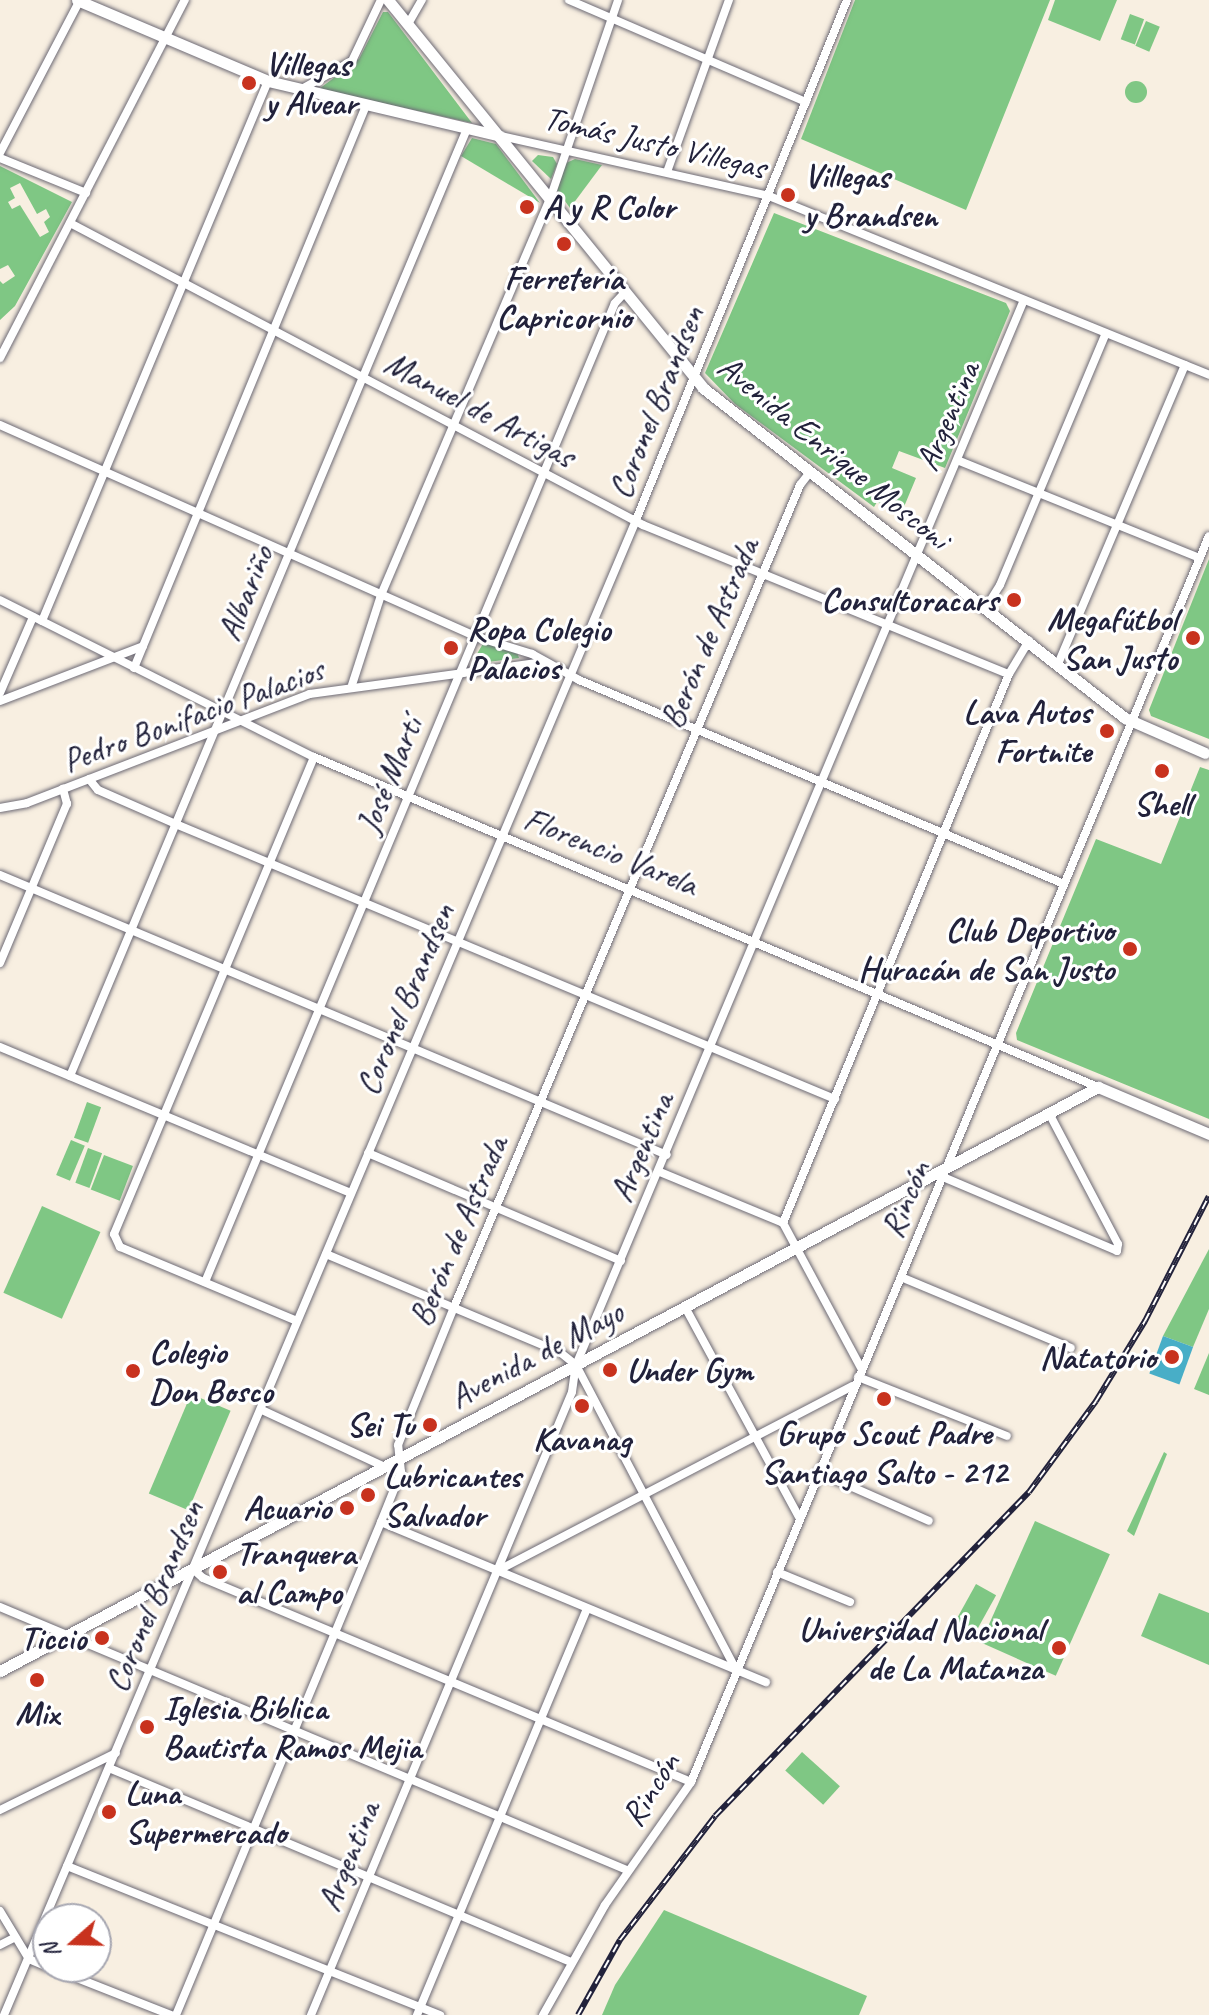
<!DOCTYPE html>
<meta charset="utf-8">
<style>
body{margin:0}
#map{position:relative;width:1209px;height:2015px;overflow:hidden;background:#f8efe1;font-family:Caveat,sans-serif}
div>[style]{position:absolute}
.green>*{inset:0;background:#7fc784;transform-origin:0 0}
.round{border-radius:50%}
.water>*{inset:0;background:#48aec7;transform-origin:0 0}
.roads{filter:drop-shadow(0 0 2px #6d6a75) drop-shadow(0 0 2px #6d6a75)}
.minor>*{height:8px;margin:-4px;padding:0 4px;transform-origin:4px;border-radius:4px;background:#fff}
.major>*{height:11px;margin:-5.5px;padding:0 5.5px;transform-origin:5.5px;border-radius:5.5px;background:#fff}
.rail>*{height:6px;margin-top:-3px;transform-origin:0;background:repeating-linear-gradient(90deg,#fff 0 9px,#22223b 0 18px);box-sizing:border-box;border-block:2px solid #22223b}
.dots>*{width:22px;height:22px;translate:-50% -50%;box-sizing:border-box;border:4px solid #fff;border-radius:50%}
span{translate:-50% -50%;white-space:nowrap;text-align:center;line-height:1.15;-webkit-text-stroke:6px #fff;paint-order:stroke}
.poi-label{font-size:34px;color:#22223b;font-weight:700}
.left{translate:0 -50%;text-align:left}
.right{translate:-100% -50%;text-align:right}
.street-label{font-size:34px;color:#22223b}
.north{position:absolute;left:32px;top:1903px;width:80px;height:80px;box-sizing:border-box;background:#fff;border:2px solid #a7a7b1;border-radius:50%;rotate:250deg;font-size:22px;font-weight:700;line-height:32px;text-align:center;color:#22223b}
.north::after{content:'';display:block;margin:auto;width:28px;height:36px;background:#c8321e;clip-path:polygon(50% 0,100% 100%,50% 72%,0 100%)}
</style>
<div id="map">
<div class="green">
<i style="clip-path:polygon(855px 0,1050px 0,966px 210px,801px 139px)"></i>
<i style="clip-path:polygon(1055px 0,1117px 0,1100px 41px,1048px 20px)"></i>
<i style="clip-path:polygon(383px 12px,388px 12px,472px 123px,319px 89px,359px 59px)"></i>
<i style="left:1130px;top:14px;width:15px;height:27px;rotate:20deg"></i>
<i style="left:1146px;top:21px;width:15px;height:27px;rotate:23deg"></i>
<i class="round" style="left:1125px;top:81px;width:22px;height:22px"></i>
<i style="clip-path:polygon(472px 138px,496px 144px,540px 203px,461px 156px)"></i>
<i style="clip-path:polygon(538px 155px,553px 157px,557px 164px,551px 179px,532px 161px)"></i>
<i style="clip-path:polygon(575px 159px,602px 165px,570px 208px,557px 190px,566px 163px)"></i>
<i style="clip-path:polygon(evenodd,0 166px,72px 202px,15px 306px,0 320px,0 281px,3px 284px,15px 276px,8px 265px,0 269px,0 166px,20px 183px,37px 214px,46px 209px,50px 217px,44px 222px,49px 232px,40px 237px,20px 205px,12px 209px,8px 202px,15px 198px,10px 188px,20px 183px)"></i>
<i style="clip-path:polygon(774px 213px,1006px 303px,1010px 311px,945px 468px,899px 451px,892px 468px,916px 478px,901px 514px,877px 502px,874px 507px,735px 404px,705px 373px)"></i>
<i style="clip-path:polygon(1209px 559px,1209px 739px,1151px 716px,1149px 710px)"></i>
<i style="clip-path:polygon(484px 642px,517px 652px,519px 658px,471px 664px)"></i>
<i style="clip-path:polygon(1200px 767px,1209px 770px,1209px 1119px,1017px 1040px,1016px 1033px,1096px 839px,1161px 864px)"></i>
<i style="left:87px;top:1102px;width:15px;height:38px;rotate:20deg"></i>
<i style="left:71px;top:1140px;width:15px;height:38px;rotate:23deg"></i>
<i style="left:88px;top:1148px;width:15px;height:37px;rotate:20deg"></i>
<i style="left:104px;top:1155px;width:31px;height:37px;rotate:21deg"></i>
<i style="left:42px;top:1206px;width:64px;height:95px;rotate:24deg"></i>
<i style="clip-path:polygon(1209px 1249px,1209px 1309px,1193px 1347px,1163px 1336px)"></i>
<i style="clip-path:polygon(1209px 1353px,1209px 1395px,1194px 1389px)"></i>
<i style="left:191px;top:1394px;width:43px;height:108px;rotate:23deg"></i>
<i style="clip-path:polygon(1164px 1452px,1167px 1454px,1134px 1536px,1127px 1531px)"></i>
<i style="left:1035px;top:1521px;width:82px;height:133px;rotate:24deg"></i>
<i style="left:976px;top:1584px;width:23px;height:50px;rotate:29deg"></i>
<i style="clip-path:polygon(1159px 1593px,1209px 1613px,1209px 1665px,1141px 1636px)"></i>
<i style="left:802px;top:1752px;width:51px;height:25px;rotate:42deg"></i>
<i style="clip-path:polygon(664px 1910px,867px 1996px,859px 2015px,602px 2015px,615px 1985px)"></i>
</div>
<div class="water">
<i style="left:1163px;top:1336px;width:32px;height:40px;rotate:20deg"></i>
</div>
<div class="roads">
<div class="minor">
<i style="left:569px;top:0;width:258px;rotate:23.3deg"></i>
<i style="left:408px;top:24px;width:28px;rotate:-60deg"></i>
<i style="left:300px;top:90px;width:60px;rotate:-29.1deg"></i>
<i style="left:352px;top:61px;width:68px;rotate:-64.6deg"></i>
<i style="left:501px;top:136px;width:275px;rotate:12.6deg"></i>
<i style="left:769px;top:196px;width:475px;rotate:22.1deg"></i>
<i style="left:0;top:153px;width:173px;rotate:-62.4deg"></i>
<i style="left:0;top:158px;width:93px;rotate:22.1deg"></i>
<i style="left:667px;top:172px;width:183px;rotate:-70.2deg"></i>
<i style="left:70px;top:223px;width:648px;rotate:27.79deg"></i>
<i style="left:643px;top:525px;width:395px;rotate:22.2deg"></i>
<i style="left:0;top:358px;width:403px;rotate:-62.7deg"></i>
<i style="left:0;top:425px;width:522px;rotate:23.96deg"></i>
<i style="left:477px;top:637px;width:58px;rotate:17.2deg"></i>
<i style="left:532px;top:654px;width:54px;rotate:29deg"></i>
<i style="left:579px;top:680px;width:526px;rotate:22.81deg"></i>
<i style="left:957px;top:460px;width:262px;rotate:22deg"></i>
<i style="left:0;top:600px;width:351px;rotate:26.6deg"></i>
<i style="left:314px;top:757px;width:851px;rotate:22.83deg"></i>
<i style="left:985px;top:609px;width:28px;rotate:-58deg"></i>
<i style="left:1000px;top:585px;width:273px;rotate:-67.2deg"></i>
<i style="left:42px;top:621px;width:585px;rotate:-67.29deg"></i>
<i style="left:1058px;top:664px;width:325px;rotate:-67deg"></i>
<i style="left:134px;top:668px;width:606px;rotate:-67.58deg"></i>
<i style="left:352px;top:685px;width:95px;rotate:-72.1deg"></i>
<i style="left:381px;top:595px;width:431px;rotate:-66.9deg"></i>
<i style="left:550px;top:199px;width:210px;rotate:-71.1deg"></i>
<i style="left:0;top:693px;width:83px;rotate:-66.5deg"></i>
<i style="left:0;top:701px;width:153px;rotate:-21deg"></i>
<i style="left:89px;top:779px;width:14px;rotate:51deg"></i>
<i style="left:98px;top:790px;width:87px;rotate:23.6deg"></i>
<i style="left:178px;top:825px;width:712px;rotate:22.64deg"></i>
<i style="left:0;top:808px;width:27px;rotate:-10deg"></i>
<i style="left:27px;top:803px;width:303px;rotate:-21.1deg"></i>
<i style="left:310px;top:694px;width:236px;rotate:-7.8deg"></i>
<i style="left:0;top:875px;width:723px;rotate:22.77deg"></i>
<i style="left:0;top:963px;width:173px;rotate:-67.2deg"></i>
<i style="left:67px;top:804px;width:16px;rotate:-105deg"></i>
<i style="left:0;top:1047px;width:380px;rotate:22.6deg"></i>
<i style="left:70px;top:1076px;width:1027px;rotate:-67.26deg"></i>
<i style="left:368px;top:1153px;width:275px;rotate:23.1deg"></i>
<i style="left:660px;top:1172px;width:133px;rotate:22.5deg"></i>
<i style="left:783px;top:1223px;width:165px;rotate:61.7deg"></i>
<i style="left:943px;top:1177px;width:189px;rotate:23deg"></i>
<i style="left:1117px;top:1251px;width:7px;rotate:-82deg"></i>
<i style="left:1118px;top:1244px;width:148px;rotate:-117.8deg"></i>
<i style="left:783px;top:1223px;width:594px;rotate:-67.63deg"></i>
<i style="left:1009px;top:674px;width:39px;rotate:-59deg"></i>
<i style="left:326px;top:1254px;width:255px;rotate:22.8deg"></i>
<i style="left:561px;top:1353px;width:19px;rotate:39deg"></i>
<i style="left:576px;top:1365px;width:344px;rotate:62.3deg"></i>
<i style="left:901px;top:1277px;width:184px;rotate:22.7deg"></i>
<i style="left:205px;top:1282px;width:1061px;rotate:-67.28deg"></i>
<i style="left:615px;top:303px;width:16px;rotate:-47deg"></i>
<i style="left:685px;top:1307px;width:239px;rotate:61.5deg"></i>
<i style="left:297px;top:1321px;width:192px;rotate:-157.3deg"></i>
<i style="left:120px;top:1247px;width:14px;rotate:-115deg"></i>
<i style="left:114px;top:1234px;width:517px;rotate:-67.25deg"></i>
<i style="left:858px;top:1377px;width:160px;rotate:21.6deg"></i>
<i style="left:262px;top:1410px;width:136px;rotate:24.9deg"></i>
<i style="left:818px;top:1472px;width:121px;rotate:23.8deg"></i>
<i style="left:381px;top:1522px;width:417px;rotate:22.6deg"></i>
<i style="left:193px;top:1569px;width:13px;rotate:42deg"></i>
<i style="left:203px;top:1578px;width:529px;rotate:22.69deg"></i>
<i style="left:497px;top:1571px;width:401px;rotate:-27.5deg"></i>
<i style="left:777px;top:1572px;width:79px;rotate:22.3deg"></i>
<i style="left:0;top:1607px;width:680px;rotate:22.76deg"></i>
<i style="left:109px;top:1768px;width:501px;rotate:22.78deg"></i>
<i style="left:0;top:1810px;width:129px;rotate:-26.2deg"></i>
<i style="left:67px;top:1866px;width:402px;rotate:21.8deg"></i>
<i style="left:0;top:1911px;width:56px;rotate:58.9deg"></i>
<i style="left:29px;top:1959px;width:21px;rotate:23deg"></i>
<i style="left:0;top:1945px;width:16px;rotate:-27deg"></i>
<i style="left:49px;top:1967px;width:131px;rotate:21.5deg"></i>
<i style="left:4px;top:2015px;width:1623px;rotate:-67.08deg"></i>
<i style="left:636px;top:520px;width:561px;rotate:-67.91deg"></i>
<i style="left:176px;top:2015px;width:534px;rotate:-67.42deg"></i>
<i style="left:381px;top:1522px;width:54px;rotate:-68.2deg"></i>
<i style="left:401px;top:1472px;width:27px;rotate:-96deg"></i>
<i style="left:398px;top:1445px;width:149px;rotate:-67.9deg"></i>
<i style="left:454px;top:1307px;width:892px;rotate:-67.17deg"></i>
<i style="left:800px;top:485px;width:16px;rotate:-52deg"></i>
<i style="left:311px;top:2015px;width:675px;rotate:-67.27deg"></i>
<i style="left:572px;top:1392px;width:27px;rotate:-82deg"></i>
<i style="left:576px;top:1365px;width:1155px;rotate:-67.19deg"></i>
<i style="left:417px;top:2015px;width:440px;rotate:-67.3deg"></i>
<i style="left:543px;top:2015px;width:126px;rotate:-60.6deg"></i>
<i style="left:605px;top:1905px;width:150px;rotate:-55deg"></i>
<i style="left:691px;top:1782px;width:1349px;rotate:-67.43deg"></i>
</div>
<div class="major">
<i style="left:77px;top:0;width:207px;rotate:23deg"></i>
<i style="left:268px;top:81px;width:238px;rotate:13.3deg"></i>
<i style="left:388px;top:0;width:500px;rotate:50.9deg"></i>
<i style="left:703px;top:388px;width:536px;rotate:38.03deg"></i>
<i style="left:1125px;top:718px;width:87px;rotate:23.6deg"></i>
<i style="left:0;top:1671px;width:1244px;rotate:-28.01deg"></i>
<i style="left:1098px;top:1087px;width:121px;rotate:22.9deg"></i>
</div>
</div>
<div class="rail">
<i style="left:578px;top:2015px;width:86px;rotate:-60.8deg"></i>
<i style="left:620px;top:1940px;width:156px;rotate:-52.5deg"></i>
<i style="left:715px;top:1816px;width:451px;rotate:-45.9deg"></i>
<i style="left:1029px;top:1492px;width:113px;rotate:-53.6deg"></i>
<i style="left:1096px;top:1401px;width:94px;rotate:-58.5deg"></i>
<i style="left:1145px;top:1321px;width:140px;rotate:-62.9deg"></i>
</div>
<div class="dots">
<i style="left:249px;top:83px;background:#c8321e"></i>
<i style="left:788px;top:195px;background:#c8321e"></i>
<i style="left:527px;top:207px;background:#c8321e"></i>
<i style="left:564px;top:244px;background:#c8321e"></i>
<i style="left:1014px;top:600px;background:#c8321e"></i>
<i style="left:1193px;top:638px;background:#c8321e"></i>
<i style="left:451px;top:648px;background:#c8321e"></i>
<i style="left:1107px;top:731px;background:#c8321e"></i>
<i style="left:1162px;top:771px;background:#c8321e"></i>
<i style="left:1130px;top:949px;background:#c8321e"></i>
<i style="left:1172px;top:1357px;background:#c8321e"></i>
<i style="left:610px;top:1370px;background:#c8321e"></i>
<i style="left:133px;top:1371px;background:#c8321e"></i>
<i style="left:884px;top:1399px;background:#c8321e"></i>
<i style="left:582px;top:1406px;background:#c8321e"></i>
<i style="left:430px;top:1425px;background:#c8321e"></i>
<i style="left:368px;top:1495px;background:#c8321e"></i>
<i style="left:347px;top:1508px;background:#c8321e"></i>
<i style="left:220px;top:1572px;background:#c8321e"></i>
<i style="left:102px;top:1638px;background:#c8321e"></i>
<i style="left:1059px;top:1648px;background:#c8321e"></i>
<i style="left:37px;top:1680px;background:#c8321e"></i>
<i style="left:147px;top:1727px;background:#c8321e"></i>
<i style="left:109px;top:1812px;background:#c8321e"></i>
</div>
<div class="poi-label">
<span class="left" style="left:265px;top:83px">Villegas<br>y Alvear</span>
<span class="left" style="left:804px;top:195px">Villegas<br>y Brandsen</span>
<span class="left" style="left:543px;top:207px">A y R Color</span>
<span style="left:564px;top:297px">Ferretería<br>Capricornio</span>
<span class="right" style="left:998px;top:600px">Consultoracars</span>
<span class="right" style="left:1177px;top:638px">Megafútbol<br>San Justo</span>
<span class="left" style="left:467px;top:648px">Ropa Colegio<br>Palacios</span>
<span class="right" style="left:1091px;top:731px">Lava Autos<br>Fortnite</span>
<span style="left:1162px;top:804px">Shell</span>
<span class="right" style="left:1114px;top:949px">Club Deportivo<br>Huracán de San Justo</span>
<span class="left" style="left:149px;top:1371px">Colegio<br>Don Bosco</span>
<span class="right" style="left:1156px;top:1357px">Natatorio</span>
<span class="left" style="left:626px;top:1370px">Under Gym</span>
<span class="right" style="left:414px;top:1425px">Sei Tu</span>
<span style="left:884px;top:1452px">Grupo Scout Padre<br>Santiago Salto - 212</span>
<span style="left:582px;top:1439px">Kavanag</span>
<span class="left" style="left:384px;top:1495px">Lubricantes<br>Salvador</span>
<span class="right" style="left:331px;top:1508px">Acuario</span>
<span class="left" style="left:236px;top:1572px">Tranquera<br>al Campo</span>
<span class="right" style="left:1043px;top:1648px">Universidad Nacional<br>de La Matanza</span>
<span class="right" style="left:86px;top:1638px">Ticcio</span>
<span class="left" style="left:163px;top:1727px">Iglesia Biblica<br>Bautista Ramos Mejia</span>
<span style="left:37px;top:1713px">Mix</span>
<span class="left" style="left:125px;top:1812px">Luna<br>Supermercado</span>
</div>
<div class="street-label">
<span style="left:655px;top:142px;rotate:13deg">Tomás Justo Villegas</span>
<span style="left:656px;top:402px;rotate:-68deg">Coronel Brandsen</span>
<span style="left:480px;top:409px;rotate:28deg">Manuel de Artigas</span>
<span style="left:947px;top:416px;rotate:-67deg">Argentina</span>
<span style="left:834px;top:452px;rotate:39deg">Avenida Enrique Mosconi</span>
<span style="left:245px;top:593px;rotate:-68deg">Albariño</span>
<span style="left:709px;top:633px;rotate:-67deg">Berón de Astrada</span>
<span style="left:193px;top:715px;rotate:-20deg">Pedro Bonifacio Palacios</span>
<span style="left:389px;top:775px;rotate:-68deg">José Martí</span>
<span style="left:611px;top:851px;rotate:22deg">Florencio Varela</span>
<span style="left:405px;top:999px;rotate:-67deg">Coronel Brandsen</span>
<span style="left:641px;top:1147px;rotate:-67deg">Argentina</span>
<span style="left:905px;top:1199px;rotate:-67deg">Rincón</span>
<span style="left:458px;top:1231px;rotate:-67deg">Berón de Astrada</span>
<span style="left:536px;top:1354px;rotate:-28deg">Avenida de Mayo</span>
<span style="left:154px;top:1596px;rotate:-67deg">Coronel Brandsen</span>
<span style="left:650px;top:1789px;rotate:-58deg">Rincón</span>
<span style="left:348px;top:1856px;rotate:-68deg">Argentina</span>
</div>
<div class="north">N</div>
</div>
